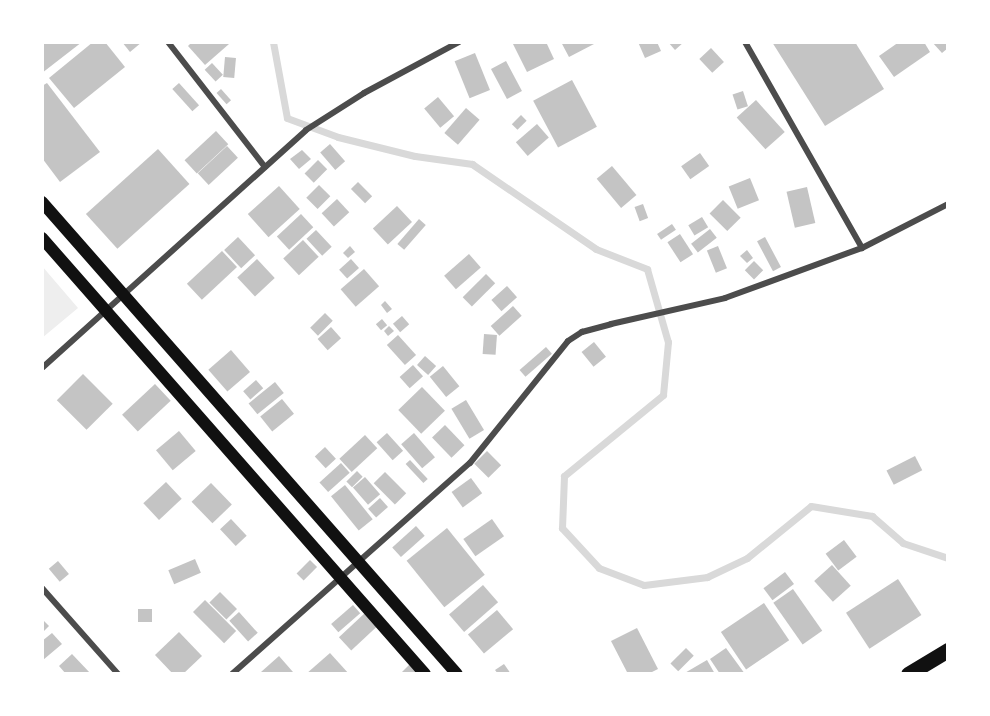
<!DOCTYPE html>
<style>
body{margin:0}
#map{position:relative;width:990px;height:716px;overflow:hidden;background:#fff;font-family:"Zilla Slab",serif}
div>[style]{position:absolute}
.green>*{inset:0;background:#eee}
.stream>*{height:7px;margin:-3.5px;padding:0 3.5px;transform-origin:3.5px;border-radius:3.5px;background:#d9d9d9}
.building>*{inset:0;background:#c4c4c4;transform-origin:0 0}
.minor>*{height:6px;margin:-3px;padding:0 3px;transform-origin:3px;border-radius:3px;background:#4c4c4c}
.secondary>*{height:12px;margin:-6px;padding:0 6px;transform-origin:6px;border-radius:6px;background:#111}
.primary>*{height:15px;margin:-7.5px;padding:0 7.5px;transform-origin:7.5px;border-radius:7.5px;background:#111}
span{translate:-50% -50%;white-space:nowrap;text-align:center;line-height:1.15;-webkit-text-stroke:5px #fff;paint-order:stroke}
.frame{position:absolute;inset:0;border:44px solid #fff;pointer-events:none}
</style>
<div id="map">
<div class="green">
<i style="clip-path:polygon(42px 266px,78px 308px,42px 338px)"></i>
</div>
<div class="stream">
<i style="left:273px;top:42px;width:77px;rotate:79.6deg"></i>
<i style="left:287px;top:118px;width:54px;rotate:20.4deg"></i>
<i style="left:338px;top:137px;width:79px;rotate:13.9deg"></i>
<i style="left:415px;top:156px;width:58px;rotate:8deg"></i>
<i style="left:472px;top:164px;width:150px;rotate:34.4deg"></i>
<i style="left:596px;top:249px;width:55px;rotate:21.4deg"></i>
<i style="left:647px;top:269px;width:76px;rotate:74deg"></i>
<i style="left:668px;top:342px;width:53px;rotate:95.4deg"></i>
<i style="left:663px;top:395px;width:128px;rotate:140.7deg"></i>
<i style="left:564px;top:476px;width:52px;rotate:92.2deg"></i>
<i style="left:562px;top:528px;width:54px;rotate:47.2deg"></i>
<i style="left:599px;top:568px;width:48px;rotate:20.7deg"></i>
<i style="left:644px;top:585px;width:64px;rotate:-7.2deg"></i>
<i style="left:707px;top:577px;width:44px;rotate:-25.4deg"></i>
<i style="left:747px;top:558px;width:82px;rotate:-39.1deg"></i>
<i style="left:811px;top:506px;width:62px;rotate:9.3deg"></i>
<i style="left:872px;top:516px;width:41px;rotate:41.1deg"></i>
<i style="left:903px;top:543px;width:47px;rotate:18.4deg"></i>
</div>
<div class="building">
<i style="clip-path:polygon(42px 42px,82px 42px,42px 73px)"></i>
<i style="clip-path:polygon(93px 42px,105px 42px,125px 67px,74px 108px,49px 78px)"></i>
<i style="clip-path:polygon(122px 42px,142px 42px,130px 52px)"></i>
<i style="clip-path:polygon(192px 42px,227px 42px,229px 44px,205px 65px,188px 46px)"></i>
<i style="clip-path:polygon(512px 42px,546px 42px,554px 59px,527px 72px)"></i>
<i style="clip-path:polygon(561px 42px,593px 42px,594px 44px,569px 57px)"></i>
<i style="clip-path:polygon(638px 42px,657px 42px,661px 51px,645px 58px)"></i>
<i style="clip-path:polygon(668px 42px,684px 42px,675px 50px)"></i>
<i style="clip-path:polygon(772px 42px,855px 42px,884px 89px,825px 126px)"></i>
<i style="clip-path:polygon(899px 42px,924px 42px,930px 52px,894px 77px,879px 56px)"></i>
<i style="clip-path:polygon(932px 42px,948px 42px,948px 48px,942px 53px)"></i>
<i style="left:711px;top:48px;width:19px;height:16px;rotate:47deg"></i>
<i style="left:475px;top:53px;width:40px;height:22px;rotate:68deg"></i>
<i style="left:225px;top:57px;width:11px;height:20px;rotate:5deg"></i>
<i style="left:506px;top:61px;width:34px;height:17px;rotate:62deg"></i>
<i style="left:212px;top:63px;width:16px;height:10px;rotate:47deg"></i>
<i style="left:572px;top:80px;width:53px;height:44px;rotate:62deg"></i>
<i style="clip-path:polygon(47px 83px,100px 152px,60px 182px,42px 158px,42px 86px)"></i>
<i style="left:179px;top:83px;width:30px;height:9px;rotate:48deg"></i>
<i style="left:221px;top:89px;width:15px;height:6px;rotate:48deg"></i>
<i style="left:743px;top:91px;width:16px;height:11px;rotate:72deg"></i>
<i style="left:438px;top:97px;width:25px;height:18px;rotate:50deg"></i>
<i style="left:756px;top:100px;width:43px;height:26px;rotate:48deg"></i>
<i style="left:466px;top:108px;width:18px;height:33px;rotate:41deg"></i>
<i style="left:521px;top:115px;width:8px;height:13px;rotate:45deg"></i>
<i style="left:537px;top:124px;width:18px;height:28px;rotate:49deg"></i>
<i style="left:216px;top:131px;width:18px;height:43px;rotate:47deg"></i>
<i style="left:330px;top:144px;width:23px;height:13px;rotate:49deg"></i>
<i style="left:227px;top:146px;width:16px;height:40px;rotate:47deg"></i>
<i style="left:158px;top:149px;width:47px;height:97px;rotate:48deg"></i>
<i style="clip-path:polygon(302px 150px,311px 159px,299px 169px,290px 159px)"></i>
<i style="left:700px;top:153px;width:16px;height:23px;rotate:55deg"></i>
<i style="left:318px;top:160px;width:13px;height:19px;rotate:45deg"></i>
<i style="left:612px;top:166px;width:38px;height:20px;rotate:50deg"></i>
<i style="left:750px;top:178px;width:24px;height:23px;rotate:68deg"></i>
<i style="left:358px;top:182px;width:20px;height:10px;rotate:45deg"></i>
<i style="left:319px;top:185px;width:16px;height:18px;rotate:45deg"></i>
<i style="left:279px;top:186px;width:31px;height:42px;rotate:48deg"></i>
<i style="left:807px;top:187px;width:37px;height:21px;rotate:77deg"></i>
<i style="left:337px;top:199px;width:18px;height:21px;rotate:47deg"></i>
<i style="left:723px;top:200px;width:25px;height:19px;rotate:45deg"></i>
<i style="left:643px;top:204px;width:15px;height:9px;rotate:70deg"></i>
<i style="left:397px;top:206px;width:22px;height:33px;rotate:47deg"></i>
<i style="left:301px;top:214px;width:18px;height:33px;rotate:47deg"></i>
<i style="left:702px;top:217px;width:12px;height:16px;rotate:59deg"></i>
<i style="left:419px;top:219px;width:9px;height:33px;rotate:41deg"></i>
<i style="left:672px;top:224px;width:7px;height:18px;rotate:56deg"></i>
<i style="left:710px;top:229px;width:11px;height:24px;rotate:52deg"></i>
<i style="left:316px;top:230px;width:23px;height:13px;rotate:47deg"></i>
<i style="left:680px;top:234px;width:24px;height:15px;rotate:57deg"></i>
<i style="left:238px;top:237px;width:25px;height:19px;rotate:47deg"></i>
<i style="left:765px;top:237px;width:34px;height:9px;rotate:62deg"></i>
<i style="left:303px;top:240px;width:23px;height:27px;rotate:47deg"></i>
<i style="clip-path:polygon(350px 246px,355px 252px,348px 258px,343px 253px)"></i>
<i style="left:718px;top:246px;width:24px;height:12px;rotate:68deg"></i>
<i style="clip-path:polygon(747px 250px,753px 258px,747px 263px,740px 256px)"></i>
<i style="left:222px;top:251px;width:22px;height:48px;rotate:47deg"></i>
<i style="left:469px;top:254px;width:18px;height:33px;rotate:49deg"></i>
<i style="left:257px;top:259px;width:26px;height:27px;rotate:47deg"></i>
<i style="left:351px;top:259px;width:12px;height:16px;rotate:48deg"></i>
<i style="left:754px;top:261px;width:13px;height:13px;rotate:45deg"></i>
<i style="left:364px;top:269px;width:23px;height:31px;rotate:49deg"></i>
<i style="left:486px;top:274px;width:13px;height:33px;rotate:45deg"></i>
<i style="left:507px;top:286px;width:15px;height:21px;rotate:48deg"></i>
<i style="clip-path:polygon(385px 301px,392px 309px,387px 313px,381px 305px)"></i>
<i style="left:513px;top:306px;width:13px;height:30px;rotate:48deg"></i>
<i style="left:325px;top:313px;width:11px;height:21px;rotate:45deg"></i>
<i style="left:402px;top:316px;width:11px;height:12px;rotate:49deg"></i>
<i style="left:382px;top:319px;width:8px;height:8px;rotate:50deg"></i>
<i style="clip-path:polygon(389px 326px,394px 331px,388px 336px,384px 331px)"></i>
<i style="left:331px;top:327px;width:15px;height:18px;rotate:48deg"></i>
<i style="left:484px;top:334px;width:13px;height:20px;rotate:4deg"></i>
<i style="left:398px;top:335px;width:27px;height:15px;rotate:48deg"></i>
<i style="left:594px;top:342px;width:19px;height:16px;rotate:51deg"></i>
<i style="left:546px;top:347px;width:9px;height:35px;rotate:49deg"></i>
<i style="left:231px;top:350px;width:29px;height:30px;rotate:49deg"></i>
<i style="left:425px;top:356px;width:15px;height:12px;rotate:42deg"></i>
<i style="left:413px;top:365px;width:15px;height:18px;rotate:48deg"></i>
<i style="left:443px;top:366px;width:26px;height:17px;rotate:51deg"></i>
<i style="left:83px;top:374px;width:42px;height:37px;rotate:45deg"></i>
<i style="left:256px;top:380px;width:11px;height:17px;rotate:49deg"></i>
<i style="left:275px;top:382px;width:14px;height:34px;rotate:51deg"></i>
<i style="left:155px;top:384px;width:23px;height:45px;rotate:47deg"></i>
<i style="left:422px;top:387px;width:33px;height:33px;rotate:46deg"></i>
<i style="left:282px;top:399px;width:19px;height:28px;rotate:51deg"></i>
<i style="left:466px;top:400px;width:35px;height:17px;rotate:59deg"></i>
<i style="left:445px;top:425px;width:28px;height:18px;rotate:46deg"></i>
<i style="left:179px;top:431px;width:26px;height:30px;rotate:50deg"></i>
<i style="left:387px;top:433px;width:24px;height:14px;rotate:48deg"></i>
<i style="left:414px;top:433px;width:32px;height:17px;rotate:49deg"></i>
<i style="left:365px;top:435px;width:18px;height:35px;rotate:47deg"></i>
<i style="left:325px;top:447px;width:16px;height:14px;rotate:47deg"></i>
<i style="left:487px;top:451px;width:20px;height:18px;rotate:45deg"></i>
<i style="left:915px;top:456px;width:16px;height:32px;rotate:63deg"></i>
<i style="left:410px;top:460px;width:26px;height:6px;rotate:47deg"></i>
<i style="left:341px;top:463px;width:13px;height:29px;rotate:48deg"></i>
<i style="left:357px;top:471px;width:8px;height:15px;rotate:45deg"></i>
<i style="left:385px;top:472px;width:30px;height:16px;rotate:45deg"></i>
<i style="left:365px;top:477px;width:23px;height:16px;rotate:49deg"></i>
<i style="left:471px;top:478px;width:19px;height:24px;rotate:54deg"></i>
<i style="left:166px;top:482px;width:23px;height:31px;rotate:47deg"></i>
<i style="left:211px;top:483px;width:30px;height:27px;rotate:46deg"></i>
<i style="left:345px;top:485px;width:44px;height:18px;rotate:51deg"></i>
<i style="left:380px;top:498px;width:12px;height:16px;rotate:48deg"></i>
<i style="left:231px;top:519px;width:23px;height:15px;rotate:47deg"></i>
<i style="left:492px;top:519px;width:21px;height:35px;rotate:55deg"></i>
<i style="left:416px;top:526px;width:13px;height:32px;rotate:48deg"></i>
<i style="left:447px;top:528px;width:60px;height:52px;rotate:51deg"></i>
<i style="left:844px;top:540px;width:21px;height:23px;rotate:53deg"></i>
<i style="left:195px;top:559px;width:15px;height:29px;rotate:67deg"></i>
<i style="left:310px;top:560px;width:10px;height:19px;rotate:45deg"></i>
<i style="left:58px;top:561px;width:17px;height:12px;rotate:50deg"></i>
<i style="left:832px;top:565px;width:28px;height:24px;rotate:48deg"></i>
<i style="left:785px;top:572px;width:15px;height:27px;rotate:53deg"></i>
<i style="left:898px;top:579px;width:43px;height:62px;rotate:57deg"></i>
<i style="left:483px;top:585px;width:23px;height:45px;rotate:49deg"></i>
<i style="left:793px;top:589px;width:51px;height:24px;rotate:55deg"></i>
<i style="left:220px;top:592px;width:24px;height:15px;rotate:45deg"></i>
<i style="left:205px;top:600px;width:44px;height:17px;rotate:45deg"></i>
<i style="left:764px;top:603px;width:45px;height:52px;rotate:56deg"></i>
<i style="left:353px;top:605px;width:11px;height:29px;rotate:49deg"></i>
<i style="left:138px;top:609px;width:14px;height:13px"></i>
<i style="left:497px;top:610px;width:25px;height:38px;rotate:50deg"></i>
<i style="left:239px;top:612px;width:28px;height:13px;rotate:48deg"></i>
<i style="left:366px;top:612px;width:18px;height:37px;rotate:47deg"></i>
<i style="clip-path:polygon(42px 619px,49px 626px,42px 633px)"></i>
<i style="clip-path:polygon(637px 628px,658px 669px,648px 674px,628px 674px,611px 641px)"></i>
<i style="clip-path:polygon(179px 632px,202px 656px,183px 674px,173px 674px,155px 655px)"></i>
<i style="clip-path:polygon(52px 633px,62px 644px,43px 660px,42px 641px)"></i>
<i style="left:686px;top:648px;width:11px;height:22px;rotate:45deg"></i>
<i style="clip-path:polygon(726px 648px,745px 674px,720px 674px,710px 659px)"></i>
<i style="clip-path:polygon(330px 653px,349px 674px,306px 674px)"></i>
<i style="clip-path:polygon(72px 654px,91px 674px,66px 674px,59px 666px)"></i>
<i style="clip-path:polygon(279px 656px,293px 672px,263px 674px,261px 672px)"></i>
<i style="clip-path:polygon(707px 660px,715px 674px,683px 674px)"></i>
<i style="clip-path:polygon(411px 663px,421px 674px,400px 674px)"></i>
<i style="clip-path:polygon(504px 664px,511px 674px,498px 674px,495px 670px)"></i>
</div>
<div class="minor">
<i style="left:168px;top:42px;width:158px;rotate:52.2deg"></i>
<i style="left:745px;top:42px;width:237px;rotate:60.4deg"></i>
<i style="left:42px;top:368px;width:355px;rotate:-42deg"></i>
<i style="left:306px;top:130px;width:69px;rotate:-32.5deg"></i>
<i style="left:364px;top:93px;width:108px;rotate:-28.2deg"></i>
<i style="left:42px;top:588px;width:115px;rotate:48.5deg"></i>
<i style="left:232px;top:674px;width:318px;rotate:-41.6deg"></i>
<i style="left:470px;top:463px;width:156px;rotate:-51.2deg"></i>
<i style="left:568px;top:341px;width:17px;rotate:-33deg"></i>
<i style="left:582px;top:332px;width:30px;rotate:-15deg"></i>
<i style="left:611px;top:324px;width:117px;rotate:-12.8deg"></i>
<i style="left:725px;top:298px;width:146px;rotate:-20.1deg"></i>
<i style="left:862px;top:248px;width:97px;rotate:-27.1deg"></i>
</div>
<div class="secondary">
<i style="left:42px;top:202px;width:628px;rotate:48.68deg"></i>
<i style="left:42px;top:238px;width:580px;rotate:48.7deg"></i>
</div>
<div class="primary">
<i style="left:908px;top:674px;width:47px;rotate:-31deg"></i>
</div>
<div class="frame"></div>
</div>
